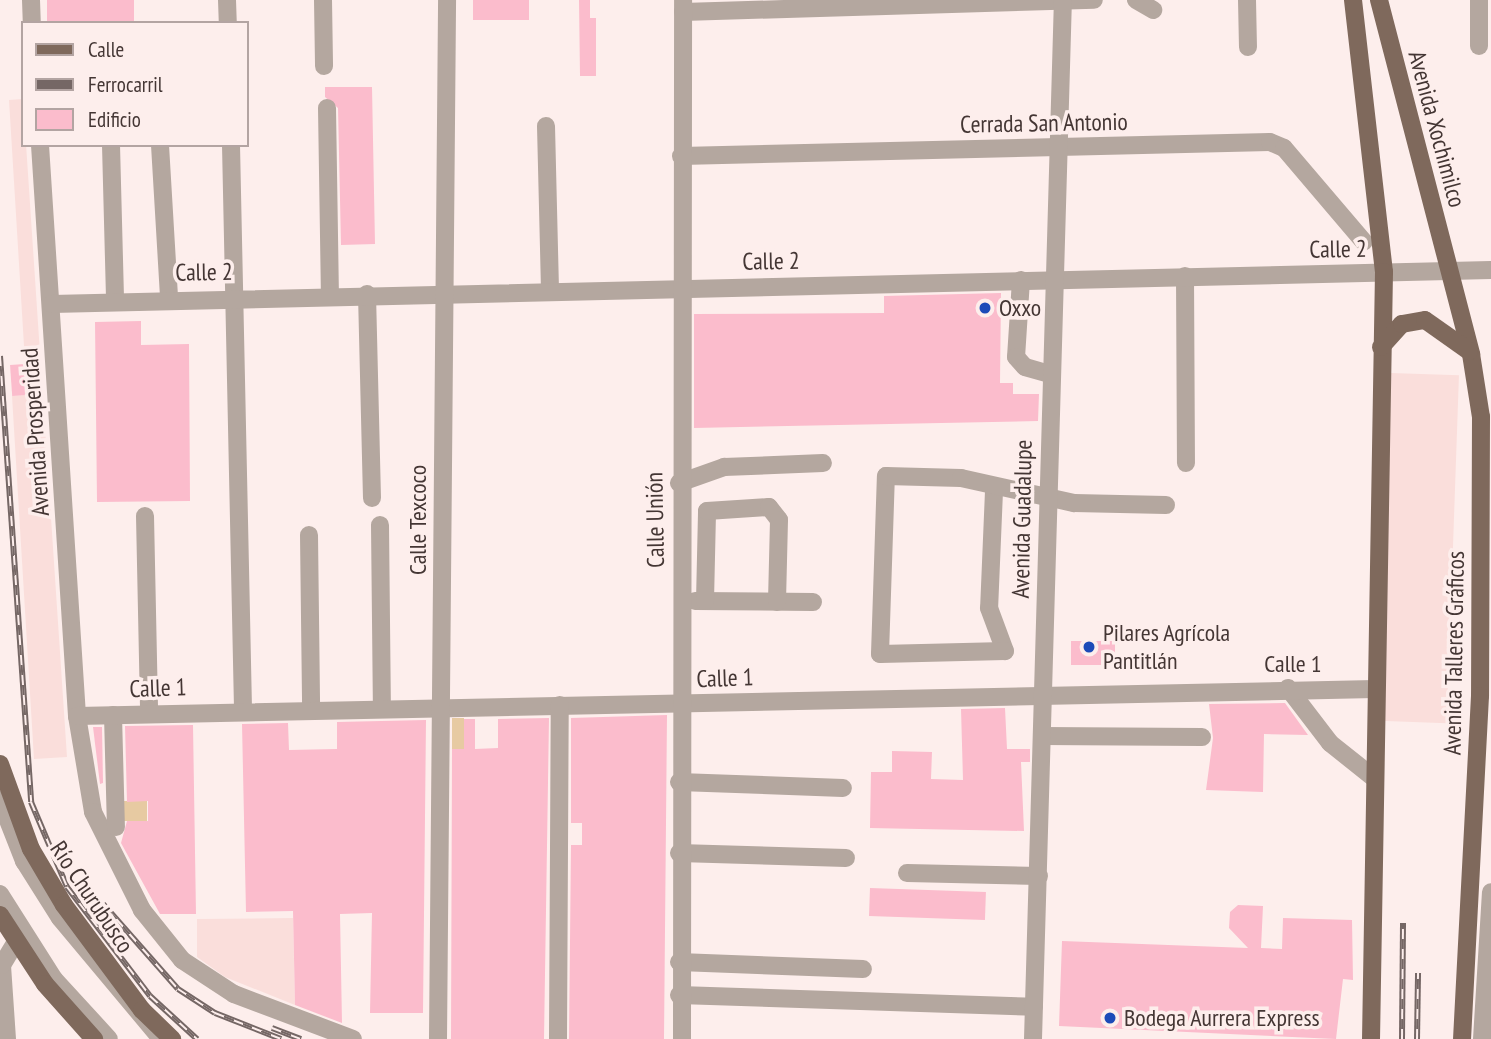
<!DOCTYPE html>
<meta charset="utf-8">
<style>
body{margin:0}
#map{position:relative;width:1491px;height:1039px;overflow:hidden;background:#fdeeec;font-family:"PT Sans Narrow",sans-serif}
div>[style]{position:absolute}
.built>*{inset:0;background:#fadedb;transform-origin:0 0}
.green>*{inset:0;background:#e7caa2;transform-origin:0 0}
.building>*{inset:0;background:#fbbccc;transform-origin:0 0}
.minor>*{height:18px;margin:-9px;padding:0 9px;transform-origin:9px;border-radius:9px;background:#b4a79f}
.major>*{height:18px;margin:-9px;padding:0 9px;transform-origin:9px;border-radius:9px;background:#7f695c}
.rail>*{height:6px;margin-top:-3px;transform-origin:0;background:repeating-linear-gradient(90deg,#fdeeec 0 10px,#756765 0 20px);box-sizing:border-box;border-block:2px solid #756765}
.dots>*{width:19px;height:19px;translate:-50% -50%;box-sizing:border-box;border:4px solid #fdeeec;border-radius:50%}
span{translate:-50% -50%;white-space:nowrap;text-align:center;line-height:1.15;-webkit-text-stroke:7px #fdeeec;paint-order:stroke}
.street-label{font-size:24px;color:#443634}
.poi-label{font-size:24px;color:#443634}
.left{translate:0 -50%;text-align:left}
.legend{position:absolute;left:21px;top:21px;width:228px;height:126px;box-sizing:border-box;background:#fdeeec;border:2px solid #b3a4a2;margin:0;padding:9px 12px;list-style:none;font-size:21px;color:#443634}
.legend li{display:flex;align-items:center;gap:14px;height:35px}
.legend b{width:35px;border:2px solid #b3a4a2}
</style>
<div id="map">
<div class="built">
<i style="clip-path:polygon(23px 99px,67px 757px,34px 759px,12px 396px,27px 395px,9px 100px)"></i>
<i style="left:1391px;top:373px;width:68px;height:348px;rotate:2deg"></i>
<i style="clip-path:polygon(293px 918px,295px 1005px,225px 977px,197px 957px,197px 919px)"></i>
</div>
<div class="green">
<i style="left:464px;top:718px;width:31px;height:12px;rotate:90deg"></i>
<i style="left:147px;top:801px;width:20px;height:26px;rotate:90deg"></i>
</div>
<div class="building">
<i style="left:47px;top:0;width:87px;height:23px"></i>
<i style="left:473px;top:0;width:56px;height:20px"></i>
<i style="clip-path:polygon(579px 0,590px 0,590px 18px,596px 18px,596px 76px,580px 76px)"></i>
<i style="clip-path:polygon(325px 87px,372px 87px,375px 244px,341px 245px,338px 108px,325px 97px)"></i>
<i style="clip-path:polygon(1001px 293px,1000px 383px,1013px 383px,1013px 394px,1039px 394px,1038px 421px,694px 428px,694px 314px,884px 313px,884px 296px)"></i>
<i style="clip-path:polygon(141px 321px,141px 345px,189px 344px,190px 501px,97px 502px,95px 322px)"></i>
<i style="left:25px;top:364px;width:31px;height:15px;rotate:86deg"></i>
<i style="left:1071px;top:641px;width:44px;height:24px"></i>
<i style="clip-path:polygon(1285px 703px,1308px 735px,1264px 734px,1263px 792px,1206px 790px,1213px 738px,1209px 704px)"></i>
<i style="clip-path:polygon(1005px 708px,1007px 749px,1030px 749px,1030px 762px,1021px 762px,1024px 831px,870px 828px,871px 772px,892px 772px,892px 751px,932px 752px,931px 779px,963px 780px,961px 709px)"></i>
<i style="clip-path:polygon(667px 715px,664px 1039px,569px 1039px,571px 845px,582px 845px,582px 823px,571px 823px,571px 718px)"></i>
<i style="clip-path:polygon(549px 718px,544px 1039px,451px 1039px,452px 749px,464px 749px,464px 719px,475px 719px,475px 749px,498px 748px,498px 719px)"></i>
<i style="clip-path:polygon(426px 720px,423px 1013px,370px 1013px,372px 913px,340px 914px,342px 1023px,295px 1005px,293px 911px,246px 912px,242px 724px,288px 723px,289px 750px,337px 749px,337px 722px)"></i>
<i style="clip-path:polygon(193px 725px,196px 914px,160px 914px,121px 843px,127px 821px,148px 821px,148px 801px,127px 802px,125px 726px)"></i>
<i style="clip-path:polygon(93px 727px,102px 727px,103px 783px,100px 784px)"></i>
<i style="left:870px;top:888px;width:116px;height:28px;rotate:2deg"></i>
<i style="clip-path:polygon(1238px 905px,1263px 906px,1261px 948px,1282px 949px,1283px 918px,1352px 920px,1353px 980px,1343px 979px,1336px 1039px,1059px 1026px,1062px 941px,1248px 948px,1229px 928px,1230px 912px)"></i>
</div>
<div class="minor">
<i style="left:31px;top:0;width:23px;rotate:88deg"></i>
<i style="left:227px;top:0;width:23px;rotate:88deg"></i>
<i style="left:323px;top:0;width:66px;rotate:89.1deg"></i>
<i style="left:1136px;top:0;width:20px;rotate:30deg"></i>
<i style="left:1247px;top:0;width:47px;rotate:88.8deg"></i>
<i style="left:1479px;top:0;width:46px;rotate:90deg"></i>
<i style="left:683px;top:12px;width:411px;rotate:-1.7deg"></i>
<i style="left:327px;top:108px;width:186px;rotate:89.1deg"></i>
<i style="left:546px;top:126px;width:166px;rotate:88.6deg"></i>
<i style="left:40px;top:145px;width:572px;rotate:86.29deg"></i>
<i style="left:77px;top:716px;width:97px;rotate:80.5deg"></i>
<i style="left:93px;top:812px;width:110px;rotate:63.4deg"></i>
<i style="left:142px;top:910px;width:64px;rotate:51.3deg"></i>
<i style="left:182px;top:960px;width:62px;rotate:33.2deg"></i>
<i style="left:234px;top:994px;width:127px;rotate:20.7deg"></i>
<i style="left:111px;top:145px;width:156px;rotate:88.5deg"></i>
<i style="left:160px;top:145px;width:152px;rotate:86.6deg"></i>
<i style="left:231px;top:145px;width:564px;rotate:88.78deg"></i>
<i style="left:681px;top:156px;width:589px;rotate:-1.36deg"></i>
<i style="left:1270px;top:142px;width:15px;rotate:23deg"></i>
<i style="left:1284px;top:148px;width:123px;rotate:49.6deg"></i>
<i style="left:1185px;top:276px;width:187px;rotate:89.7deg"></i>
<i style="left:1021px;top:280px;width:77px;rotate:93.7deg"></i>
<i style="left:1016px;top:357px;width:13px;rotate:48deg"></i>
<i style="left:1025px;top:367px;width:26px;rotate:16deg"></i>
<i style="left:367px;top:294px;width:204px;rotate:88.6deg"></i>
<i style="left:52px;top:304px;width:1439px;rotate:-1.35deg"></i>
<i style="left:679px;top:483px;width:48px;rotate:-19.6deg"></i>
<i style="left:724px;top:467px;width:99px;rotate:-2.3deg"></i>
<i style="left:994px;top:491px;width:117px;rotate:92.4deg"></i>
<i style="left:989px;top:608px;width:46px;rotate:69.6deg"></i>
<i style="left:1005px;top:651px;width:125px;rotate:178.6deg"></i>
<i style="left:880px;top:654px;width:178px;rotate:-88.1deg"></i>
<i style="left:886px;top:476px;width:75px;rotate:1.5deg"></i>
<i style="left:961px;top:478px;width:116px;rotate:12.5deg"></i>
<i style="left:1074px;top:503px;width:92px;rotate:1.2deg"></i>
<i style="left:145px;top:516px;width:197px;rotate:88.8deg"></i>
<i style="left:380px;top:525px;width:183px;rotate:89.4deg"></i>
<i style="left:309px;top:535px;width:173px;rotate:89.3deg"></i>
<i style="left:695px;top:601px;width:118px;rotate:0.5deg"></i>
<i style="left:705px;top:601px;width:90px;rotate:-88.7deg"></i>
<i style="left:707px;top:511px;width:62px;rotate:-3.7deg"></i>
<i style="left:769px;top:507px;width:16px;rotate:52deg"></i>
<i style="left:779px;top:520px;width:82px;rotate:91.4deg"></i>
<i style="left:1288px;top:688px;width:69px;rotate:52.6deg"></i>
<i style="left:1330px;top:743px;width:56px;rotate:38.5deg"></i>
<i style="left:113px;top:715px;width:112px;rotate:88.5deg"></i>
<i style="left:77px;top:716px;width:1298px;rotate:-1.19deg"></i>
<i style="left:1042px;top:736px;width:160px;rotate:0.4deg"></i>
<i style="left:679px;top:782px;width:164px;rotate:2.1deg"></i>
<i style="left:0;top:800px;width:66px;rotate:68.5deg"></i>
<i style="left:24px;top:861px;width:67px;rotate:57.7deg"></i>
<i style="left:60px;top:918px;width:158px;rotate:50.1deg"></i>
<i style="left:679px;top:853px;width:167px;rotate:1.7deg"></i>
<i style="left:907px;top:873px;width:132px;rotate:1.3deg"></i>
<i style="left:0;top:894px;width:101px;rotate:57.6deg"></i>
<i style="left:54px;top:979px;width:81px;rotate:47.5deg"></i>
<i style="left:679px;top:962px;width:184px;rotate:2.2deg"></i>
<i style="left:679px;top:995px;width:355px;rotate:1.9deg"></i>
<i style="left:7px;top:1039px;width:74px;rotate:-93.9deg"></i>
<i style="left:2px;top:965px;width:27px;rotate:-59deg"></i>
<i style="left:438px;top:1039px;width:1039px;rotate:-89.5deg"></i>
<i style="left:558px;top:1039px;width:334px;rotate:-89.7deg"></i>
<i style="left:682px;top:1039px;width:1039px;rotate:-89.94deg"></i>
<i style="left:1033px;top:1039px;width:1039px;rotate:-88.35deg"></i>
<i style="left:1482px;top:1039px;width:147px;rotate:-86.5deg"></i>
</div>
<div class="major">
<i style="left:1353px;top:0;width:274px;rotate:83.5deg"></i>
<i style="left:1384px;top:272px;width:767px;rotate:90.97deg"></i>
<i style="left:1379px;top:0;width:366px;rotate:75.4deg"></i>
<i style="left:1471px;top:354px;width:64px;rotate:81deg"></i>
<i style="left:1481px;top:417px;width:279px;rotate:90.2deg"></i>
<i style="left:1480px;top:696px;width:343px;rotate:93deg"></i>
<i style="left:1381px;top:347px;width:31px;rotate:-48deg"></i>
<i style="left:1402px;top:324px;width:23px;rotate:-10deg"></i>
<i style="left:1425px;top:320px;width:54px;rotate:35.2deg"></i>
<i style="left:0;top:764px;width:90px;rotate:70deg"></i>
<i style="left:31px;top:849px;width:65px;rotate:59.5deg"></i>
<i style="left:64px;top:905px;width:131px;rotate:53.4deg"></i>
<i style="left:142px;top:1010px;width:42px;rotate:44deg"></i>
<i style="left:0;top:915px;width:82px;rotate:56.9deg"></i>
<i style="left:45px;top:984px;width:74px;rotate:48.3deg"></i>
</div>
<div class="rail">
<i style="left:0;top:356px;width:447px;rotate:86deg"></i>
<i style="left:31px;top:802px;width:92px;rotate:67deg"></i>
<i style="left:67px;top:887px;width:137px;rotate:52.7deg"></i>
<i style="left:150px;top:996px;width:64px;rotate:42.5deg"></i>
<i style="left:103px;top:904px;width:113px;rotate:48.6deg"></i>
<i style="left:178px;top:989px;width:44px;rotate:33deg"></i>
<i style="left:215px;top:1013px;width:71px;rotate:21.5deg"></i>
<i style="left:272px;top:1028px;width:31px;rotate:21deg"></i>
<i style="left:1402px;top:1039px;width:116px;rotate:-89.5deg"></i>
<i style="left:1417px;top:1039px;width:66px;rotate:-89.1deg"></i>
</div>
<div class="dots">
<i style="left:985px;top:308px;background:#1d4bb8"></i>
<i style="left:1089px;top:647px;background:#1d4bb8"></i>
<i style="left:1110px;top:1018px;background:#1d4bb8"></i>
</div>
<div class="street-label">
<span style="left:1044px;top:123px;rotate:-1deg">Cerrada San Antonio</span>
<span style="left:1437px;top:129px;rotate:75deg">Avenida Xochimilco</span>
<span style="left:1338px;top:249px;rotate:-1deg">Calle 2</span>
<span style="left:771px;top:261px;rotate:-1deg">Calle 2</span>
<span style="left:204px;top:272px;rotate:-1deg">Calle 2</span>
<span style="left:35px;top:432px;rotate:-94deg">Avenida Prosperidad</span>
<span style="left:1022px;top:519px;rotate:-89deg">Avenida Guadalupe</span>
<span style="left:418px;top:520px;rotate:-90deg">Calle Texcoco</span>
<span style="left:655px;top:520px;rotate:-91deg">Calle Unión</span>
<span style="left:1454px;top:653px;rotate:-89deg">Avenida Talleres Gráficos</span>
<span style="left:1293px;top:664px">Calle 1</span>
<span style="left:725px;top:678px;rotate:-2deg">Calle 1</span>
<span style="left:158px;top:688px;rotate:-2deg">Calle 1</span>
<span style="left:92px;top:897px;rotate:56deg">Río Churubusco</span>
</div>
<div class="poi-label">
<span class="left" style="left:999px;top:308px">Oxxo</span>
<span class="left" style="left:1103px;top:647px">Pilares Agrícola<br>Pantitlán</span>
<span class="left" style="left:1124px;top:1018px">Bodega Aurrera Express</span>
</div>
<ul class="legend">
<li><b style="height:9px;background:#7f695c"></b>Calle</li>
<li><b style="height:9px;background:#756765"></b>Ferrocarril</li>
<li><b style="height:19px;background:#fbbccc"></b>Edificio</li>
</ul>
</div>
